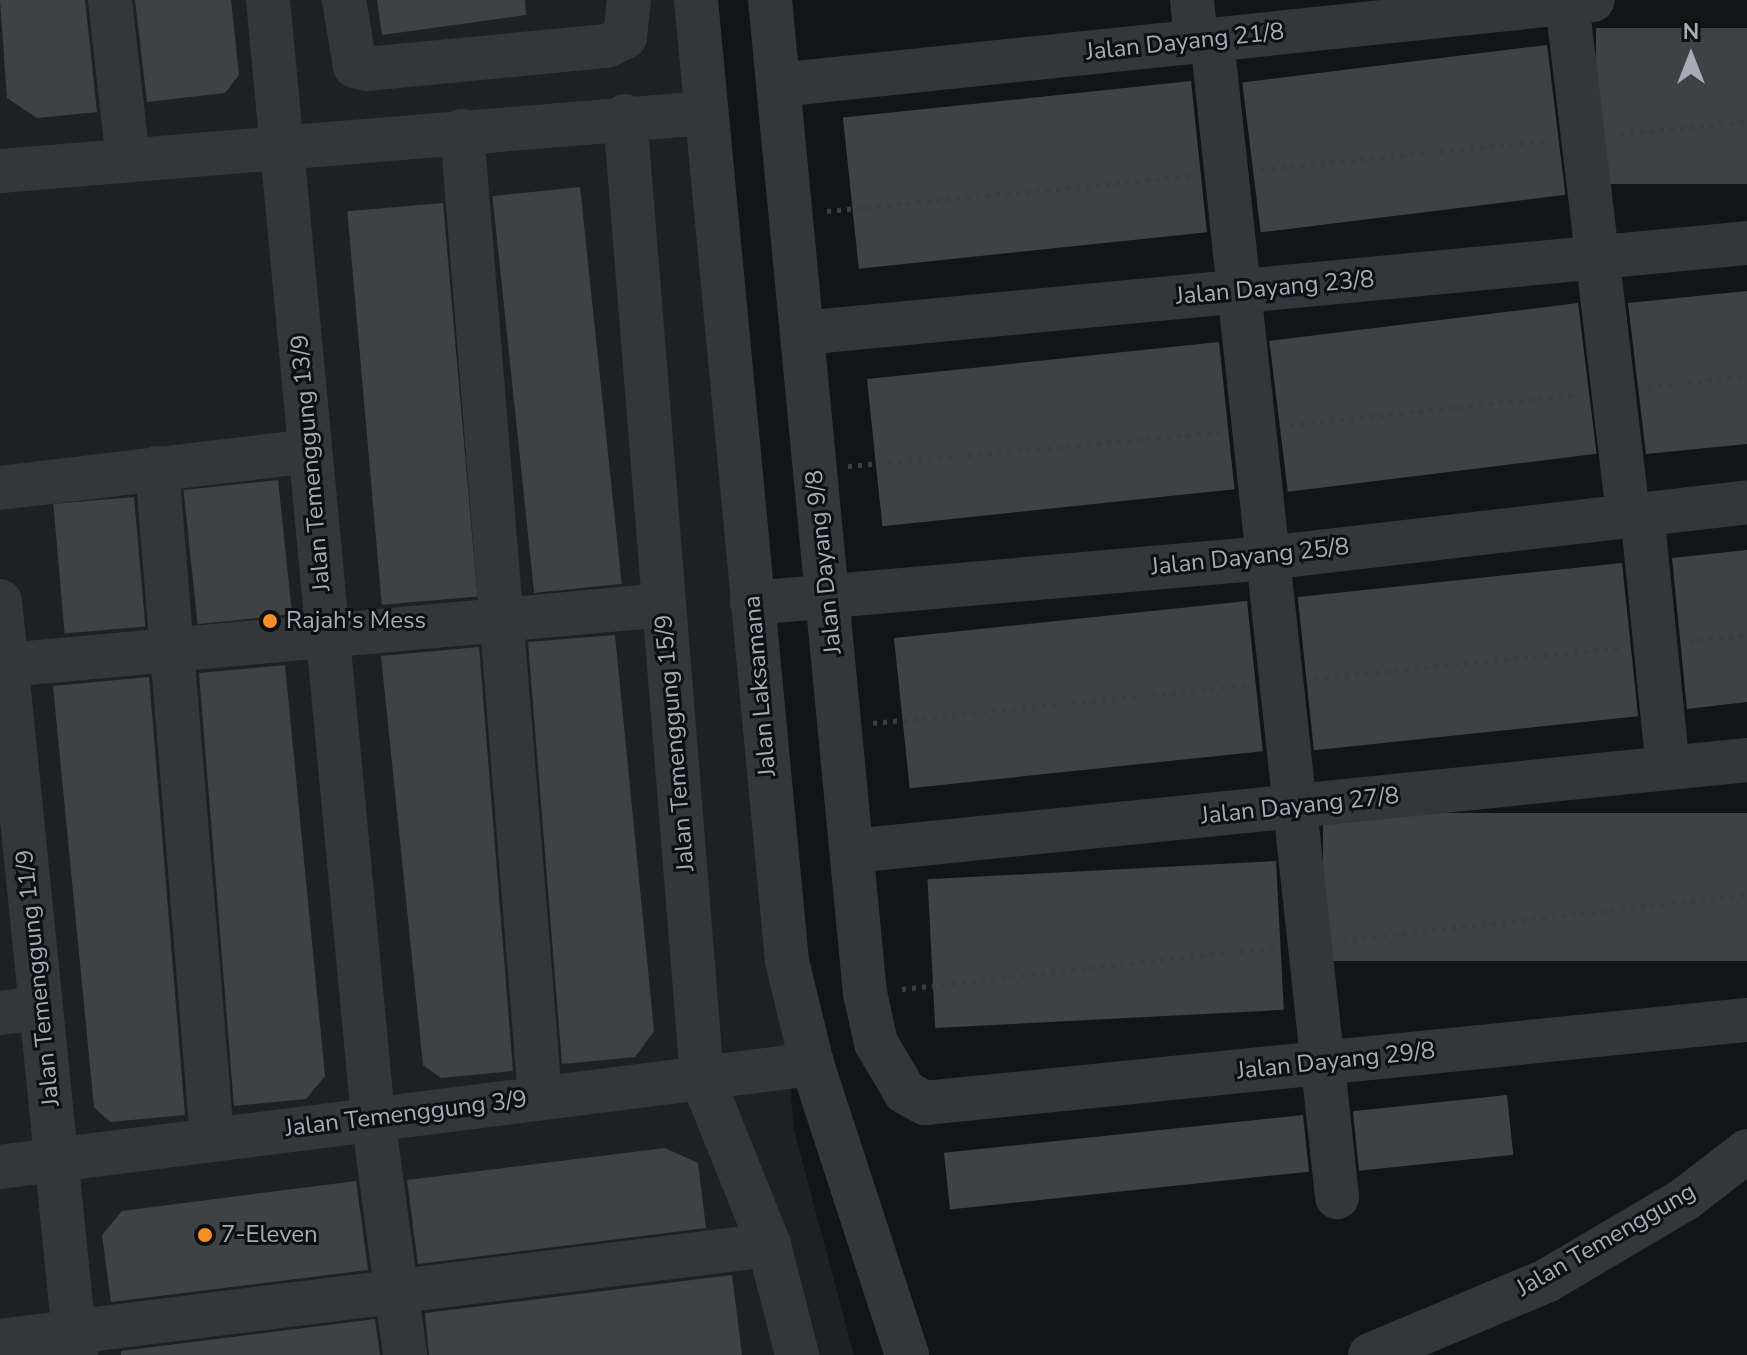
<!DOCTYPE html>
<style>
body{margin:0}
#map{position:relative;width:1747px;height:1355px;overflow:hidden;background:#131415;font-family:"Nunito Sans",sans-serif}
div>[style]{position:absolute}
.built>*{inset:0;background:#1f2022}
.building>*{inset:0;background:#3f4245;transform-origin:0 0}
.path>*{height:5px;margin-top:-2.5px;transform-origin:0;background:repeating-linear-gradient(90deg,#3a3d41 0 4px,transparent 0 10px)}
.minor>*{height:44px;margin:-22px;padding:0 22px;transform-origin:22px;border-radius:22px;background:#34363a}
.dots>*{width:22px;height:22px;translate:-50% -50%;box-sizing:border-box;border:4px solid #0e0f10;border-radius:50%}
span{translate:-50% -50%;white-space:nowrap;text-align:center;line-height:1.15;-webkit-text-stroke:6px #0e0f10;paint-order:stroke}
.street-label{font-size:24px;color:#a4adb6}
.poi-label{font-size:24px;color:#a4adb6}
.left{translate:0 -50%;text-align:left}
.north{position:absolute;left:1651px;top:16px;width:80px;height:80px;-webkit-text-stroke:6px #0e0f10;paint-order:stroke;rotate:0deg;font-size:22px;font-weight:700;line-height:32px;text-align:center;color:#a4adb6}
.north::after{content:'';display:block;margin:auto;width:28px;height:36px;background:#a4adb6;clip-path:polygon(50% 0,100% 100%,50% 72%,0 100%)}
</style>
<div id="map">
<div class="built">
<i style="clip-path:polygon(0 0,686px 0,794px 1130px,854px 1355px,0 1355px)"></i>
</div>
<div class="building">
<i style="clip-path:polygon(0 0,85px 0,97px 112px,37px 118px,7px 98px)"></i>
<i style="clip-path:polygon(135px 0,231px 0,239px 75px,225px 93px,147px 102px)"></i>
<i style="clip-path:polygon(377px 0,525px 0,526px 15px,382px 35px)"></i>
<i style="left:1747px;top:28px;width:156px;height:151px;rotate:90deg"></i>
<i style="left:1547px;top:45px;width:151px;height:307px;rotate:83deg"></i>
<i style="left:1191px;top:81px;width:152px;height:350px;rotate:84deg"></i>
<i style="left:580px;top:187px;width:399px;height:88px;rotate:84deg"></i>
<i style="left:443px;top:203px;width:395px;height:96px;rotate:85deg"></i>
<i style="clip-path:polygon(1747px 291px,1747px 444px,1646px 454px,1628px 303px)"></i>
<i style="left:1578px;top:303px;width:152px;height:311px;rotate:83deg"></i>
<i style="left:1219px;top:342px;width:148px;height:354px;rotate:84deg"></i>
<i style="left:278px;top:480px;width:135px;height:95px;rotate:84deg"></i>
<i style="left:134px;top:497px;width:130px;height:81px;rotate:85deg"></i>
<i style="clip-path:polygon(1747px 550px,1747px 702px,1687px 709px,1672px 558px)"></i>
<i style="left:1622px;top:563px;width:154px;height:326px;rotate:84deg"></i>
<i style="left:1247px;top:601px;width:151px;height:355px;rotate:84deg"></i>
<i style="clip-path:polygon(615px 635px,654px 1031px,635px 1057px,562px 1064px,528px 642px)"></i>
<i style="clip-path:polygon(479px 647px,513px 1071px,441px 1078px,423px 1065px,381px 656px)"></i>
<i style="clip-path:polygon(285px 665px,325px 1076px,306px 1099px,234px 1106px,199px 673px)"></i>
<i style="clip-path:polygon(149px 677px,185px 1115px,110px 1122px,94px 1107px,53px 686px)"></i>
<i style="left:1747px;top:813px;width:148px;height:424px;rotate:90deg"></i>
<i style="left:1276px;top:861px;width:149px;height:349px;rotate:87deg"></i>
<i style="left:1507px;top:1095px;width:60px;height:155px;rotate:84deg"></i>
<i style="left:1303px;top:1115px;width:57px;height:361px;rotate:84deg"></i>
<i style="clip-path:polygon(665px 1148px,698px 1163px,706px 1228px,418px 1264px,407px 1180px)"></i>
<i style="clip-path:polygon(356px 1181px,368px 1270px,111px 1302px,102px 1235px,122px 1211px)"></i>
<i style="clip-path:polygon(732px 1275px,742px 1355px,429px 1355px,425px 1313px)"></i>
<i style="clip-path:polygon(375px 1319px,380px 1355px,121px 1355px,121px 1351px)"></i>
</div>
<div class="path">
<i style="left:1620px;top:134px;width:128px;rotate:-5.4deg"></i>
<i style="left:1261px;top:169px;width:286px;rotate:-5.6deg"></i>
<i style="left:827px;top:211px;width:367px;rotate:-5.5deg"></i>
<i style="left:1648px;top:387px;width:100px;rotate:-6.3deg"></i>
<i style="left:1290px;top:425px;width:291px;rotate:-6.1deg"></i>
<i style="left:848px;top:466px;width:375px;rotate:-5.2deg"></i>
<i style="left:1689px;top:641px;width:58px;rotate:-5.9deg"></i>
<i style="left:1315px;top:678px;width:306px;rotate:-5.6deg"></i>
<i style="left:873px;top:723px;width:374px;rotate:-5.8deg"></i>
<i style="left:1343px;top:940px;width:406px;rotate:-6.4deg"></i>
<i style="left:902px;top:989px;width:374px;rotate:-6.4deg"></i>
</div>
<div class="minor">
<i style="left:110px;top:0;width:161px;rotate:83.6deg"></i>
<i style="left:268px;top:0;width:1123px;rotate:84.63deg"></i>
<i style="left:373px;top:1118px;width:239px;rotate:82.3deg"></i>
<i style="left:344px;top:0;width:67px;rotate:80.5deg"></i>
<i style="left:355px;top:66px;width:12px;rotate:14deg"></i>
<i style="left:367px;top:69px;width:241px;rotate:-5.5deg"></i>
<i style="left:607px;top:46px;width:20px;rotate:-27deg"></i>
<i style="left:625px;top:37px;width:37px;rotate:-84deg"></i>
<i style="left:696px;top:0;width:965px;rotate:84.59deg"></i>
<i style="left:787px;top:961px;width:106px;rotate:76.4deg"></i>
<i style="left:812px;top:1064px;width:306px;rotate:71.9deg"></i>
<i style="left:770px;top:0;width:998px;rotate:84.54deg"></i>
<i style="left:865px;top:993px;width:51px;rotate:77.6deg"></i>
<i style="left:876px;top:1043px;width:57px;rotate:59.4deg"></i>
<i style="left:905px;top:1092px;width:23px;rotate:29deg"></i>
<i style="left:925px;top:1103px;width:826px;rotate:-5.77deg"></i>
<i style="left:1192px;top:0;width:41px;rotate:84.4deg"></i>
<i style="left:1567px;top:3px;width:515px;rotate:83.19deg"></i>
<i style="left:1212px;top:40px;width:1164px;rotate:83.83deg"></i>
<i style="left:778px;top:85px;width:819px;rotate:-5.95deg"></i>
<i style="left:625px;top:116px;width:965px;rotate:85.42deg"></i>
<i style="left:702px;top:1078px;width:180px;rotate:68.1deg"></i>
<i style="left:769px;top:1245px;width:114px;rotate:75.7deg"></i>
<i style="left:462px;top:131px;width:968px;rotate:85.38deg"></i>
<i style="left:0;top:171px;width:708px;rotate:-4.7deg"></i>
<i style="left:802px;top:333px;width:949px;rotate:-5.44deg"></i>
<i style="left:157px;top:468px;width:673px;rotate:85.31deg"></i>
<i style="left:0;top:488px;width:312px;rotate:-6.8deg"></i>
<i style="left:1642px;top:513px;width:256px;rotate:84.2deg"></i>
<i style="left:0;top:601px;width:758px;rotate:84.24deg"></i>
<i style="left:752px;top:603px;width:516px;rotate:-5deg"></i>
<i style="left:1266px;top:558px;width:484px;rotate:-6.6deg"></i>
<i style="left:6px;top:665px;width:661px;rotate:-5.21deg"></i>
<i style="left:853px;top:851px;width:899px;rotate:-5.81deg"></i>
<i style="left:0;top:1013px;width:41px;rotate:-7deg"></i>
<i style="left:0;top:1167px;width:819px;rotate:-7.23deg"></i>
<i style="left:0;top:1341px;width:775px;rotate:-7.12deg"></i>
<i style="left:1370px;top:1355px;width:193px;rotate:-22.8deg"></i>
<i style="left:1548px;top:1280px;width:159px;rotate:-30.6deg"></i>
<i style="left:1685px;top:1199px;width:78px;rotate:-37.7deg"></i>
</div>
<div class="dots">
<i style="left:270px;top:621px;background:#f88e29"></i>
<i style="left:205px;top:1235px;background:#f88e29"></i>
</div>
<div class="street-label">
<span style="left:1185px;top:42px;rotate:-6deg">Jalan Dayang 21/8</span>
<span style="left:1275px;top:288px;rotate:-5deg">Jalan Dayang 23/8</span>
<span style="left:311px;top:463px;rotate:-95deg">Jalan Temenggung 13/9</span>
<span style="left:1250px;top:557px;rotate:-6deg">Jalan Dayang 25/8</span>
<span style="left:824px;top:562px;rotate:-96deg">Jalan Dayang 9/8</span>
<span style="left:760px;top:686px;rotate:-95deg">Jalan Laksamana</span>
<span style="left:675px;top:743px;rotate:-95deg">Jalan Temenggung 15/9</span>
<span style="left:1300px;top:806px;rotate:-6deg">Jalan Dayang 27/8</span>
<span style="left:38px;top:978px;rotate:-96deg">Jalan Temenggung 11/9</span>
<span style="left:1336px;top:1061px;rotate:-6deg">Jalan Dayang 29/8</span>
<span style="left:406px;top:1114px;rotate:-7deg">Jalan Temenggung 3/9</span>
<span style="left:1606px;top:1240px;rotate:-30deg">Jalan Temenggung</span>
</div>
<div class="poi-label">
<span class="left" style="left:286px;top:621px">Rajah's Mess</span>
<span class="left" style="left:221px;top:1235px">7-Eleven</span>
</div>
<div class="north">N</div>
</div>
